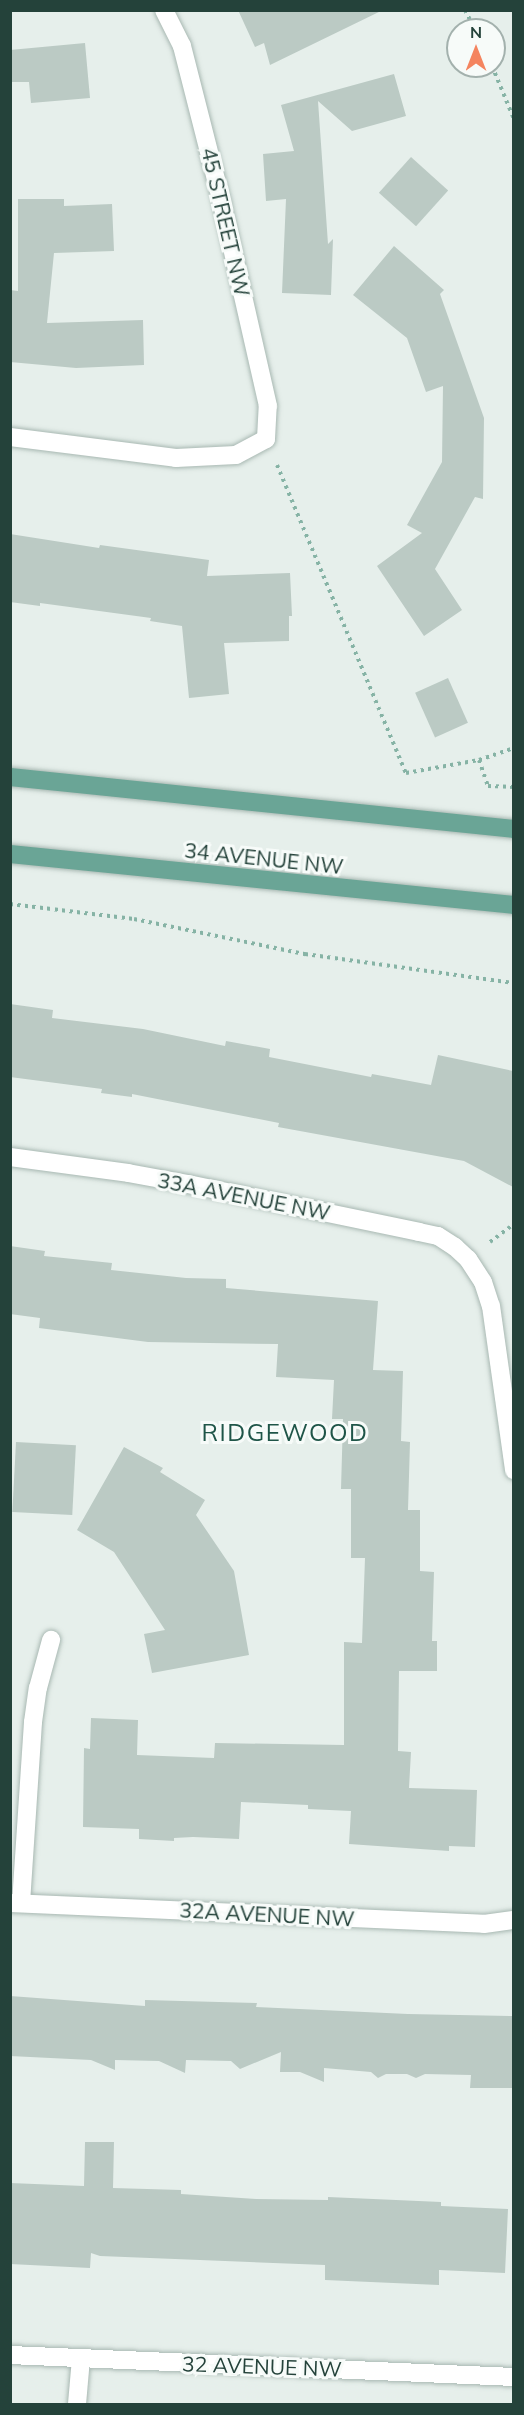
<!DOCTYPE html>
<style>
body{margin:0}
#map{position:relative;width:524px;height:2415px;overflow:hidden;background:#e6efeb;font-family:Mulish,sans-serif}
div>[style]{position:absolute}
.building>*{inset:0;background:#bbcac4;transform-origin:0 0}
.path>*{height:4px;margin-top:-2px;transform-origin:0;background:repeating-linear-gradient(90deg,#86b3a5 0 3px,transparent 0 7.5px)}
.roads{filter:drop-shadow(0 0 2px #a8b8b2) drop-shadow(0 0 2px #a8b8b2)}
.minor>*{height:18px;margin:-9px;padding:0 9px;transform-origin:9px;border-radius:9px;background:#fff}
.major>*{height:18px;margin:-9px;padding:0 9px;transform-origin:9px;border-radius:9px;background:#6aa596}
span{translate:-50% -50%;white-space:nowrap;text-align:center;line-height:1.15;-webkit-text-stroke:6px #f7fbf9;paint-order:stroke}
.street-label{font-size:21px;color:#24423a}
.quarter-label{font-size:24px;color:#1f5548;letter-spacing:1.5px}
.frame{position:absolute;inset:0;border:12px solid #24423a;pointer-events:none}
.north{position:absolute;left:446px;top:18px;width:60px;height:60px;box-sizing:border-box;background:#f7fbf9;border:2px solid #a3b1ad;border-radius:50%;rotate:0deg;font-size:16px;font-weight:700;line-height:24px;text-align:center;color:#24423a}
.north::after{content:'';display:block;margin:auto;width:21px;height:27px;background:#f4845f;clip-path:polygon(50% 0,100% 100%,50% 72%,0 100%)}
</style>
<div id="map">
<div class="building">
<i style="clip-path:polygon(238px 10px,383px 10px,270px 65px,264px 43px,255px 47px)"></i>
<i style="clip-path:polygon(85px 43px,90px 98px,31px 103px,29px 82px,10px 82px,10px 50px)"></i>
<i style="clip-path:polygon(394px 74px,406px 116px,352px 131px,318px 101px,328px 244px,333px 239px,331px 295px,282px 293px,286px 199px,266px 201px,263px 154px,294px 151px,281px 105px)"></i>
<i style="left:411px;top:157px;width:50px;height:48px;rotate:42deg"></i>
<i style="clip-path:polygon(18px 199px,64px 199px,64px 206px,112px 204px,114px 251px,54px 253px,47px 323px,143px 320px,144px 365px,76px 368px,10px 362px,10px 290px,18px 291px)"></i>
<i style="clip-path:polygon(394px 246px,444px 290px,440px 294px,484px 418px,483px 499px,475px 497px,435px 569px,462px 610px,424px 636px,377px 566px,422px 533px,407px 525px,442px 462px,443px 386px,426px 392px,407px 338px,353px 295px)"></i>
<i style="clip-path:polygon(10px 534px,99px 548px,100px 545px,209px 560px,207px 576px,290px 573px,292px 616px,289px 616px,289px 641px,224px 643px,229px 694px,189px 698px,182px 626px,150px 621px,151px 618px,40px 603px,40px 606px,10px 602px)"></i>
<i style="left:448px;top:678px;width:49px;height:36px;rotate:66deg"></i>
<i style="clip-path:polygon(10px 1004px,53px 1010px,52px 1018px,143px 1029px,225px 1046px,226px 1041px,270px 1049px,269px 1057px,371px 1077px,372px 1074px,431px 1085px,438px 1055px,513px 1071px,513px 1187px,464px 1161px,278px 1127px,279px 1123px,132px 1094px,132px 1097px,101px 1093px,102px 1089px,10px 1077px)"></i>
<i style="clip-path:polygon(10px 1246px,45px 1251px,44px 1256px,112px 1263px,111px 1270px,186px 1278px,226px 1279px,226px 1288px,378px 1301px,373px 1370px,403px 1371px,401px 1441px,410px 1442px,408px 1510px,420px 1510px,420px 1571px,434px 1572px,432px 1641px,437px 1641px,437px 1671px,399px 1671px,398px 1751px,411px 1752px,409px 1788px,477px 1790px,475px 1847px,449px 1846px,449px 1851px,349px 1844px,351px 1811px,308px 1809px,308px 1805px,241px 1802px,239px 1839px,193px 1837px,174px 1838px,174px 1841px,139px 1839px,139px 1829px,83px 1827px,84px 1748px,90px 1749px,91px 1718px,138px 1720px,137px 1755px,214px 1758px,215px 1743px,344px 1745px,344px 1642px,362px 1643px,365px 1558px,351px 1558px,351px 1489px,341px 1489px,343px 1419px,332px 1419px,334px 1380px,276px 1377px,278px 1344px,148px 1342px,39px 1328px,40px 1318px,10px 1314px)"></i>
<i style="left:16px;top:1442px;width:60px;height:70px;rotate:3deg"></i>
<i style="clip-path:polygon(124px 1447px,163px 1468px,160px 1472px,205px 1500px,196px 1515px,234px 1571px,249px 1655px,152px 1673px,144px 1634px,165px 1630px,114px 1552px,77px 1530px)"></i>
<i style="clip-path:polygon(10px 1996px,145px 2006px,145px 2000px,257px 2003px,256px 2007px,408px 2014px,513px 2016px,513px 2088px,470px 2088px,471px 2075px,425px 2074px,416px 2078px,407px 2074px,386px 2074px,378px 2078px,371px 2072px,324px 2068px,324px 2082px,300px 2072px,280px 2072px,281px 2052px,240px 2069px,231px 2061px,186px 2060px,185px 2073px,159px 2061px,115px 2060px,115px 2070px,91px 2060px,10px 2056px)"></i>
<i style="clip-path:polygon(85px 2142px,114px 2142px,113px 2188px,181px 2190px,181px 2194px,256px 2199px,328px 2200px,328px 2197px,441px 2202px,441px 2206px,508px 2209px,505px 2273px,439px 2270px,439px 2285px,325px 2280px,325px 2265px,100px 2256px,91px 2253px,90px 2268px,10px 2264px,10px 2183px,84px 2186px)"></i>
</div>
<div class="path">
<i style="left:465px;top:10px;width:22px;rotate:63deg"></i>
<i style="left:492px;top:66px;width:57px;rotate:67.5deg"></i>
<i style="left:277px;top:465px;width:334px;rotate:67.3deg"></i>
<i style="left:406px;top:773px;width:74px;rotate:-10.1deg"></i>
<i style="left:479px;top:760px;width:37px;rotate:-19deg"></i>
<i style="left:479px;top:760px;width:28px;rotate:71deg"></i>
<i style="left:488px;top:786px;width:26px;rotate:2deg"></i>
<i style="left:10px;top:904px;width:125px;rotate:6.9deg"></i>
<i style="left:134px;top:919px;width:175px;rotate:11.6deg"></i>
<i style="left:305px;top:954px;width:211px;rotate:7.9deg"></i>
<i style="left:490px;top:1242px;width:30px;rotate:-37deg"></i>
</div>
<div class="roads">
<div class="minor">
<i style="left:10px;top:437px;width:167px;rotate:7.2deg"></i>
<i style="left:176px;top:458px;width:60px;rotate:-2.9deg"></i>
<i style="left:236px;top:455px;width:34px;rotate:-28deg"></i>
<i style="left:266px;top:439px;width:33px;rotate:-87deg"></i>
<i style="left:268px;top:406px;width:208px;rotate:-102.8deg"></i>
<i style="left:222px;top:203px;width:162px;rotate:-104.3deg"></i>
<i style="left:182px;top:46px;width:40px;rotate:-116.6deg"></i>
<i style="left:10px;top:1157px;width:119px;rotate:7.7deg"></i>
<i style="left:128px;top:1173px;width:61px;rotate:10.4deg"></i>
<i style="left:188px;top:1184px;width:236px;rotate:11.7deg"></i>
<i style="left:419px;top:1232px;width:19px;rotate:12deg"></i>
<i style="left:438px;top:1236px;width:20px;rotate:33deg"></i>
<i style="left:455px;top:1247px;width:18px;rotate:43deg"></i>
<i style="left:468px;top:1259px;width:27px;rotate:57deg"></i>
<i style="left:483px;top:1282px;width:25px;rotate:72deg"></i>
<i style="left:491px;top:1306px;width:166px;rotate:82deg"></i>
<i style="left:10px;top:1903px;width:474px;rotate:2.5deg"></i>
<i style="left:484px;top:1924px;width:30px;rotate:-8deg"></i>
<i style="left:21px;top:1903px;width:181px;rotate:-86.2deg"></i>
<i style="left:33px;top:1722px;width:34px;rotate:-82deg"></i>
<i style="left:38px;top:1688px;width:50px;rotate:-74.8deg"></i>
<i style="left:10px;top:2355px;width:504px;rotate:2.5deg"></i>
<i style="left:77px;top:2404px;width:46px;rotate:-85deg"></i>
</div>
<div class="major">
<i style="left:10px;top:777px;width:507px;rotate:5.89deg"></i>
<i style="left:10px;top:854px;width:507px;rotate:5.78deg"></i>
</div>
</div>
<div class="street-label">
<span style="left:226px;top:222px;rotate:77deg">45 STREET NW</span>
<span style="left:264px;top:858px;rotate:6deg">34 AVENUE NW</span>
<span style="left:244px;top:1196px;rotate:11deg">33A AVENUE NW</span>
<span style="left:267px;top:1914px;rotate:3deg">32A AVENUE NW</span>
<span style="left:262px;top:2366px;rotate:2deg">32 AVENUE NW</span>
</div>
<div class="quarter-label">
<span style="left:285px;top:1433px">RIDGEWOOD</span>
</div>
<div class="frame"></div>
<div class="north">N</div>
</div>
